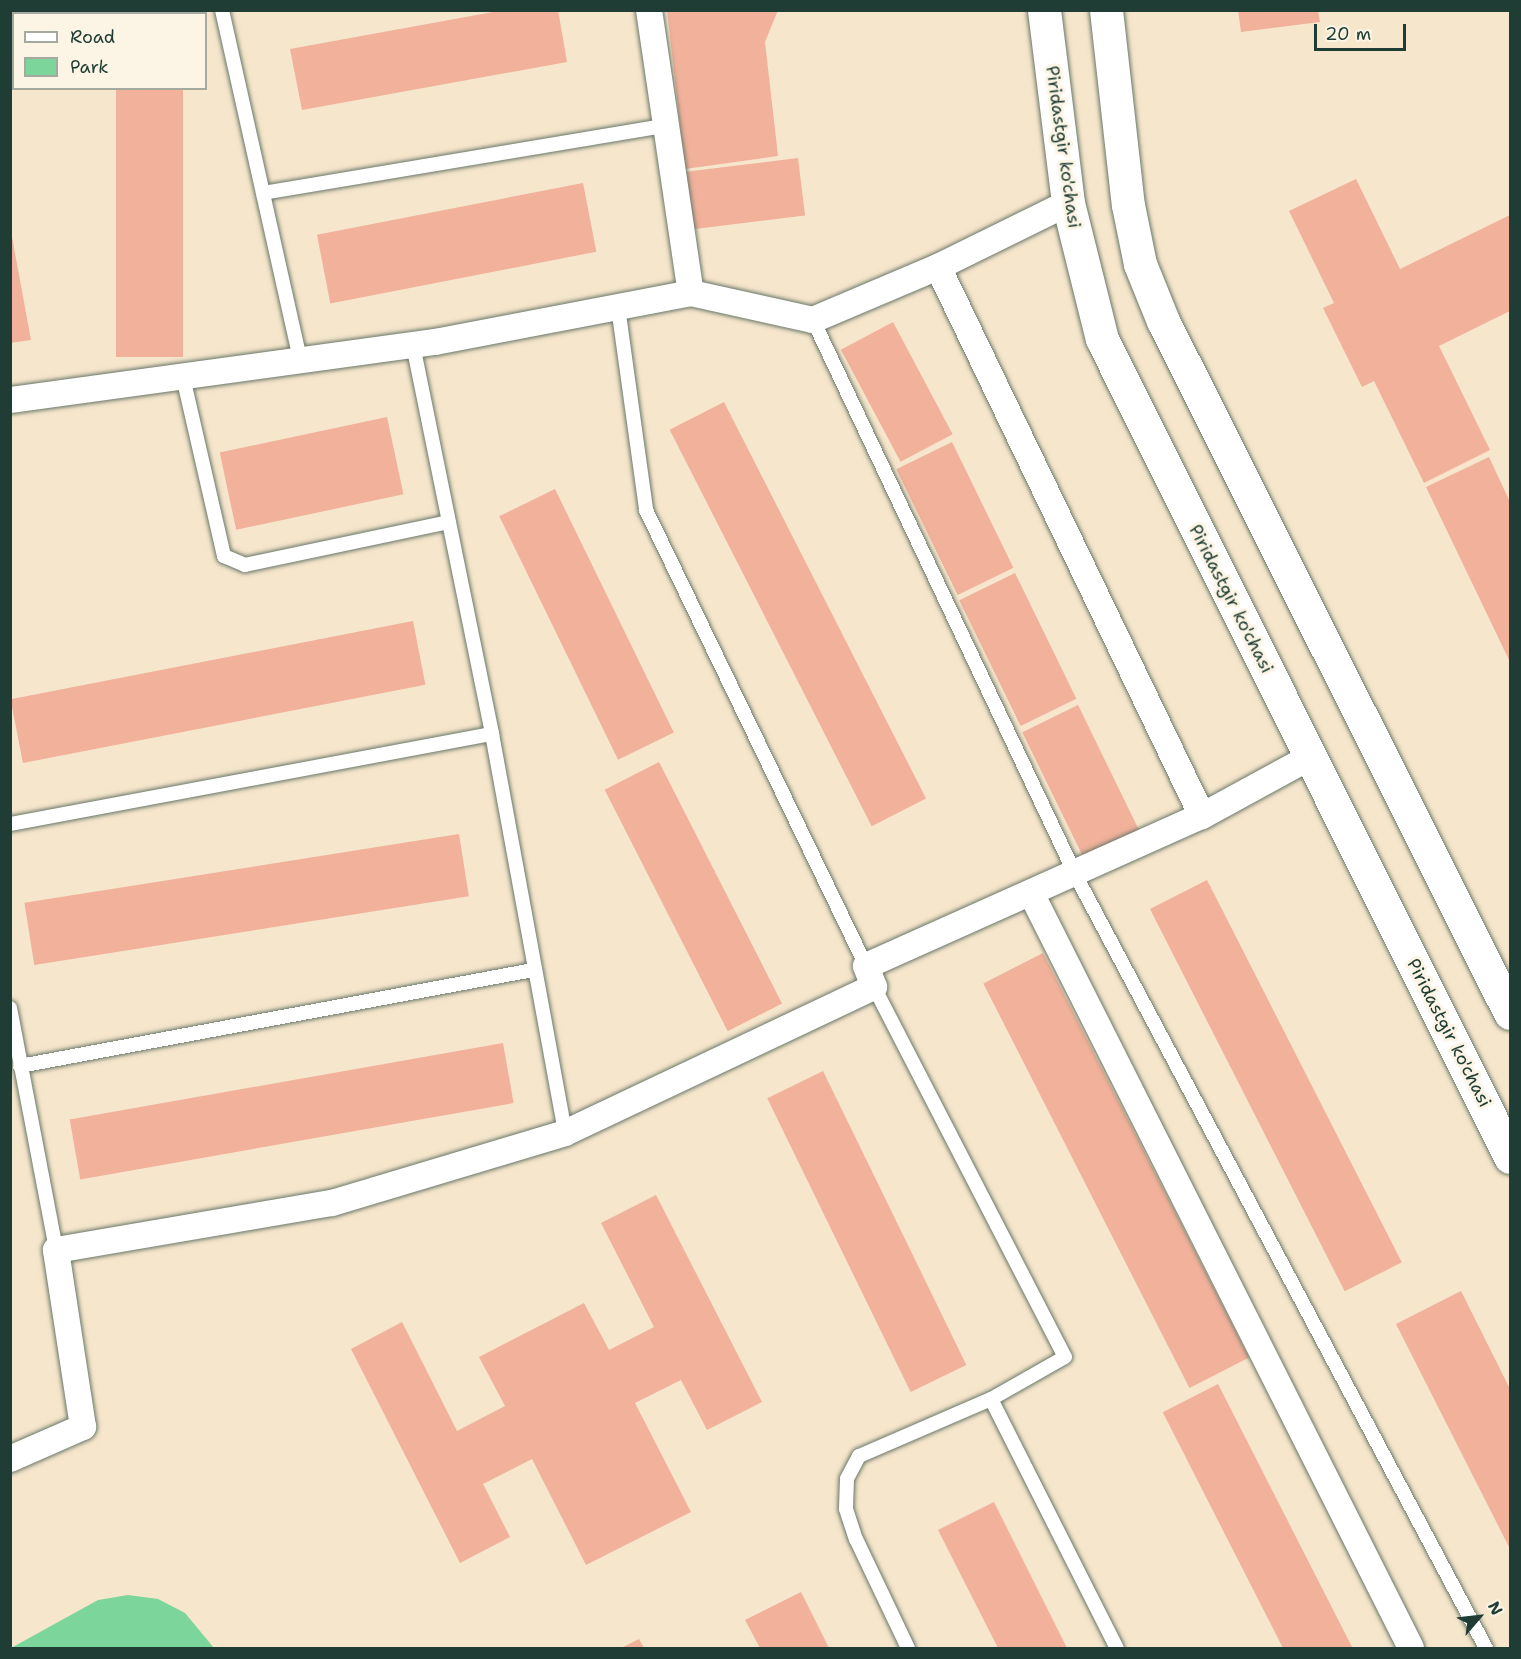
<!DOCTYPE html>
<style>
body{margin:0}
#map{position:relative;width:1521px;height:1659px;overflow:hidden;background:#f6e6cc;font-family:"Shantell Sans",sans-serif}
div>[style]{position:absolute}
.green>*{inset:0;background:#7cd69c}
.building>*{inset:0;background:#f1b19b;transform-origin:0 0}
.roads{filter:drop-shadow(0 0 2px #6a7869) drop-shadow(0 0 2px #6a7869)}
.service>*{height:14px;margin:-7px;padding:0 7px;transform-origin:7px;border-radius:7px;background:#fff}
.minor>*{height:26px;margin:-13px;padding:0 13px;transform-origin:13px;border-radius:13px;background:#fff}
.secondary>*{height:33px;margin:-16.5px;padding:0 16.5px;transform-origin:16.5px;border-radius:16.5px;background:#fff}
span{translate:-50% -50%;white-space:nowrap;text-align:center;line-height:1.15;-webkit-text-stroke:6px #fcf5e5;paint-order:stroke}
.street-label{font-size:18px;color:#1f3d34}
.frame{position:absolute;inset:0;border:12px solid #1f3d34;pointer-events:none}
.legend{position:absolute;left:12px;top:12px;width:195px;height:78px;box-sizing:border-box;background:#fcf5e5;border:2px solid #a4ab9e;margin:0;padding:8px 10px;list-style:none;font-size:18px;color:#1f3d34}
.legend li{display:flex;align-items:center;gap:12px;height:30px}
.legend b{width:30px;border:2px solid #a4ab9e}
.north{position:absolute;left:1449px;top:1587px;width:60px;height:60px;-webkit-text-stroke:4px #fcf5e5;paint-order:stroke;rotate:62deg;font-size:16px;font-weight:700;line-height:24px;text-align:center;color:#1f3d34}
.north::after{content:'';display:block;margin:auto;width:21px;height:27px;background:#1f3d34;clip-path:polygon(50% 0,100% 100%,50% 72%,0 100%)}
.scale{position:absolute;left:1314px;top:24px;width:92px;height:27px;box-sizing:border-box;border:3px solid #1f3d34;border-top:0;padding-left:8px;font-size:18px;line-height:21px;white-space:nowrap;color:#1f3d34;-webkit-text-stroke:4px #fcf5e5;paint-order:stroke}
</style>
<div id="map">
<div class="green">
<i style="clip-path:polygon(128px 1595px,158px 1599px,185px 1613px,214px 1648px,11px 1648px,98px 1600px)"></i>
</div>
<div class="building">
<i style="left:102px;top:10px;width:68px;height:4px"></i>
<i style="clip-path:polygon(504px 10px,558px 10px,567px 62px,302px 110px,290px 49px)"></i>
<i style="clip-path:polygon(667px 10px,778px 10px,765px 42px,778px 156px,685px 169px)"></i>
<i style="clip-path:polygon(1238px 10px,1318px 10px,1320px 22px,1241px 32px)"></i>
<i style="left:116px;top:88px;width:67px;height:269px"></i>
<i style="left:798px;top:158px;width:58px;height:113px;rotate:83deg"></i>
<i style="clip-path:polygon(1356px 179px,1400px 269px,1510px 215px,1510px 311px,1439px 346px,1490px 450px,1424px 483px,1374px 381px,1362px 387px,1323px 308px,1334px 303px,1289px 211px)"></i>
<i style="left:583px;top:183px;width:70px;height:271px;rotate:79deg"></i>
<i style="clip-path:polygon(10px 226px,31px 340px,10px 343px)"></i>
<i style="left:893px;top:322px;width:127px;height:59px;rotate:62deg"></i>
<i style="left:724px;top:402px;width:445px;height:61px;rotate:63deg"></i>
<i style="left:387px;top:417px;width:79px;height:171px;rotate:78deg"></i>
<i style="left:952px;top:442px;width:140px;height:62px;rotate:64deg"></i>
<i style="clip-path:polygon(1489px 457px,1510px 502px,1510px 662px,1426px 487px)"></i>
<i style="left:555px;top:489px;width:271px;height:62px;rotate:64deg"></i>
<i style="left:1015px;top:573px;width:140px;height:62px;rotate:64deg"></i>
<i style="left:413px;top:621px;width:65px;height:410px;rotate:79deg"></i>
<i style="left:1078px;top:705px;width:140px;height:62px;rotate:64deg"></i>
<i style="left:659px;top:762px;width:271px;height:61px;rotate:63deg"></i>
<i style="left:459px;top:834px;width:63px;height:440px;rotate:81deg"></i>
<i style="left:1207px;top:880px;width:429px;height:64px;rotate:63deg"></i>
<i style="left:1043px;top:953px;width:454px;height:67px;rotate:63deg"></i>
<i style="left:503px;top:1043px;width:61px;height:440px;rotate:80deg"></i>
<i style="left:823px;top:1071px;width:327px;height:62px;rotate:64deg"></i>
<i style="clip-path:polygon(656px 1195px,762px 1402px,707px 1430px,681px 1380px,635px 1403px,691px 1512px,586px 1565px,532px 1459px,483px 1484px,510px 1537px,460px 1563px,351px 1349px,402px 1322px,457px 1431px,505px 1406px,479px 1357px,584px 1303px,609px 1350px,654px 1327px,601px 1223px)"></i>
<i style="clip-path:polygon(1461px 1291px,1510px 1389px,1510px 1549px,1396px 1324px)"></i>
<i style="left:1218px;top:1384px;width:295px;height:62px;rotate:63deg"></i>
<i style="clip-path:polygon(994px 1502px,1067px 1648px,998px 1648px,938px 1530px)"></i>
<i style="clip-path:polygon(801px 1592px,829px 1648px,760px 1648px,745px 1620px)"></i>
<i style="clip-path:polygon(639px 1639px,644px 1648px,621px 1648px)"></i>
</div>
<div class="roads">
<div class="service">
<i style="left:222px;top:10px;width:361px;rotate:77.4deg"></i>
<i style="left:263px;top:193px;width:411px;rotate:-9.5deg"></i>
<i style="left:618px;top:307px;width:205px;rotate:82.1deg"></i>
<i style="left:646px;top:510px;width:506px;rotate:64.24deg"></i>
<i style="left:813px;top:320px;width:615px;rotate:64.68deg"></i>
<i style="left:1076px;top:876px;width:874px;rotate:62.03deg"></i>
<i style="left:413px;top:345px;width:397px;rotate:78.5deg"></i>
<i style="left:183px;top:377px;width:184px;rotate:77.1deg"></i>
<i style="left:224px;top:556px;width:23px;rotate:23deg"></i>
<i style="left:245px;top:565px;width:208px;rotate:-11.9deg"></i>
<i style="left:10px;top:824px;width:490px;rotate:-10.6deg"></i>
<i style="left:492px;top:734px;width:406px;rotate:79.6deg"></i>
<i style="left:874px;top:987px;width:416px;rotate:62.7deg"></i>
<i style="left:1065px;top:1357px;width:85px;rotate:150.4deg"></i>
<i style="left:991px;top:1399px;width:144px;rotate:156.6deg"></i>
<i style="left:859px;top:1456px;width:26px;rotate:118deg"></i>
<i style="left:847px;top:1479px;width:30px;rotate:92deg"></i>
<i style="left:846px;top:1509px;width:32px;rotate:72deg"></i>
<i style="left:856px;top:1539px;width:121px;rotate:64.5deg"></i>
<i style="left:10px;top:1008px;width:246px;rotate:79.2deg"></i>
<i style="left:20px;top:1066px;width:522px;rotate:-10.6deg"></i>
<i style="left:991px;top:1399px;width:279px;rotate:63.2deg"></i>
</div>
<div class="minor">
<i style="left:649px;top:10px;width:286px;rotate:81.6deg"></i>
<i style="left:10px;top:400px;width:429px;rotate:-7.8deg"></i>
<i style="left:435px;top:342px;width:261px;rotate:-10.8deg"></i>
<i style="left:691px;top:293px;width:125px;rotate:12.5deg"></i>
<i style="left:813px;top:320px;width:136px;rotate:-23deg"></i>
<i style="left:938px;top:267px;width:145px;rotate:-26.2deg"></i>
<i style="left:1202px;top:816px;width:123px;rotate:-28.6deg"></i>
<i style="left:1032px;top:895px;width:843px;rotate:63.28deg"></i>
<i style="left:10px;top:1459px;width:80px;rotate:-23.7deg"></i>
<i style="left:83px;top:1427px;width:179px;rotate:-98.7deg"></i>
<i style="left:56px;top:1250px;width:280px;rotate:-9.7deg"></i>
<i style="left:332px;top:1203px;width:243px;rotate:-16.7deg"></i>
<i style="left:565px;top:1133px;width:342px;rotate:-25.3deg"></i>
<i style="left:874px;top:987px;width:22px;rotate:-111deg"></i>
<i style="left:866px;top:966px;width:368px;rotate:-24.1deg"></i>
<i style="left:1202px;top:816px;width:609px;rotate:-115.68deg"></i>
</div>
<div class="secondary">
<i style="left:1044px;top:10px;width:194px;rotate:82.9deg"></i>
<i style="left:1068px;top:203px;width:140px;rotate:76deg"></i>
<i style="left:1102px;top:339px;width:914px;rotate:63.49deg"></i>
<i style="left:1106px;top:10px;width:196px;rotate:83.6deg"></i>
<i style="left:1128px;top:205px;width:60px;rotate:78.5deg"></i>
<i style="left:1140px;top:264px;width:61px;rotate:68deg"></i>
<i style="left:1163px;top:321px;width:774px;rotate:63.37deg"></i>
</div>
</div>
<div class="street-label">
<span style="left:1063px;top:147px;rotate:82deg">Piridastgir ko'chasi</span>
<span style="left:1231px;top:599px;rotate:63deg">Piridastgir ko'chasi</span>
<span style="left:1449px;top:1033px;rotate:63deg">Piridastgir ko'chasi</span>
</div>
<div class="frame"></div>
<ul class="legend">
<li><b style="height:8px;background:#fff"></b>Road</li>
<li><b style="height:16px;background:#7cd69c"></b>Park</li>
</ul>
<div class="north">N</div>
<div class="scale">20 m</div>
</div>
